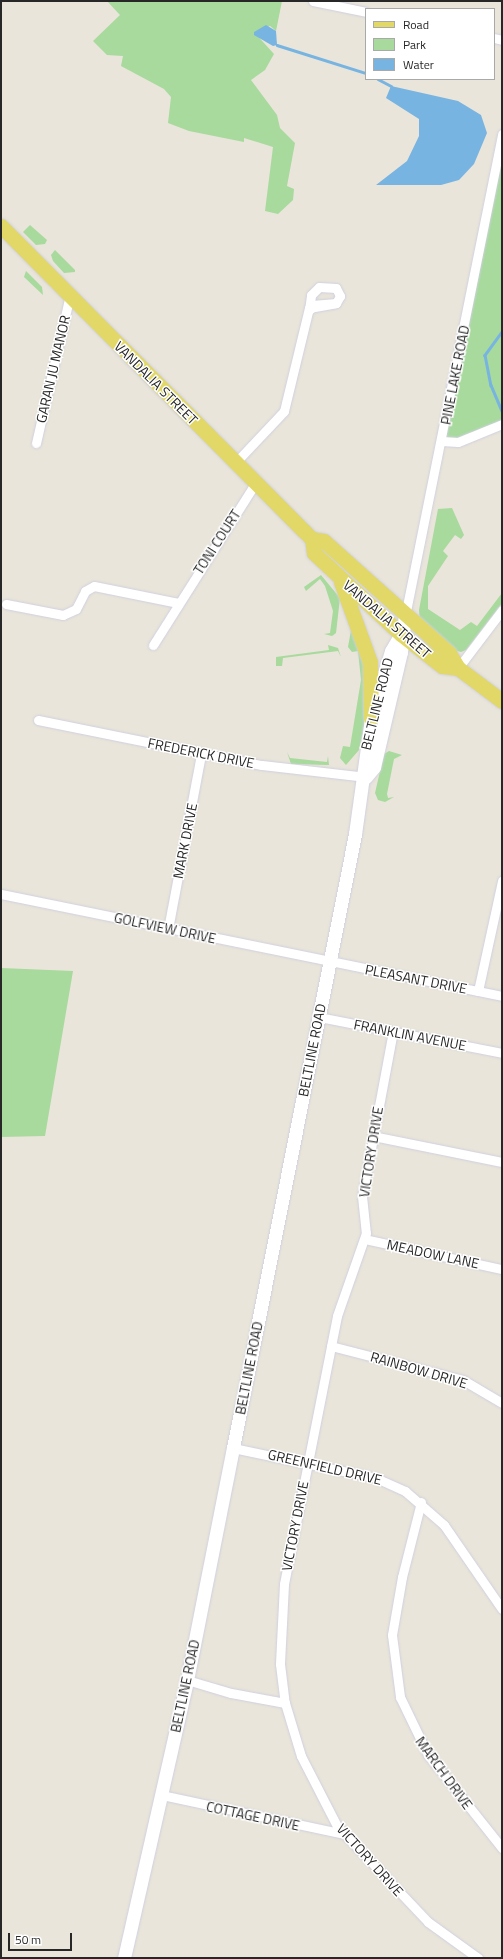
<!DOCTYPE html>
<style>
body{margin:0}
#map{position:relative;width:503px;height:1959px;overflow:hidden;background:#e9e5da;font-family:"Titillium Web",sans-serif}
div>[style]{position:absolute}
.green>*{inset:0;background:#a7da9c}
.water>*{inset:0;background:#77b4e1}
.stream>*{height:2.5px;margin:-1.25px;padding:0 1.25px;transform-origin:1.25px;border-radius:1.25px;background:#77b4e1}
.roads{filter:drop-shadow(0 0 1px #d0d0df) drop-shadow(0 0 1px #d0d0df)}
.street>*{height:9px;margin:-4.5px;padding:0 4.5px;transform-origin:4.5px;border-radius:4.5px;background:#fff}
.secondary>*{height:13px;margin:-6.5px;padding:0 6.5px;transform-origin:6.5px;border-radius:6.5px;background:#fff}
.primary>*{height:15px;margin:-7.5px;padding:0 7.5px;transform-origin:7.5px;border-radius:7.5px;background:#e1d867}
span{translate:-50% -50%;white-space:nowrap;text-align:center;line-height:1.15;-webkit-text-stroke:3px #fff;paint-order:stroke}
.street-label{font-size:14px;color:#272727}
.frame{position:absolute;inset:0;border:2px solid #272727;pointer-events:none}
.legend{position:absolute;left:365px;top:8px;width:130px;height:72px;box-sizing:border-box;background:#fff;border:1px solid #a9a9a9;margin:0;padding:5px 7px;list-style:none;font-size:12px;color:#272727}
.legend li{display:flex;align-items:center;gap:8px;height:20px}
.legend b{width:20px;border:1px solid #a9a9a9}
.scale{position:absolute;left:8px;top:1933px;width:64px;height:18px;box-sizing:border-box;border:2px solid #272727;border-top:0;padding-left:5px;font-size:12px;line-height:14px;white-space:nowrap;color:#272727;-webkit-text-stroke:3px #fff;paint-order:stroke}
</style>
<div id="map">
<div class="green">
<i style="clip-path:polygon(107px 1px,282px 1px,276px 31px,270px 26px,254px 32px,274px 54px,265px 70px,251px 80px,277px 115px,280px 128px,295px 143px,287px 186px,294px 189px,293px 200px,278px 214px,265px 211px,273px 147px,244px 138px,244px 142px,189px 131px,168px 123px,171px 97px,164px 89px,121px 66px,123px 56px,107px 55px,93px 41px,120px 15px)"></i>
<i style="clip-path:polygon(502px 136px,502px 424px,458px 442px,441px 441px)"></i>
<i style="clip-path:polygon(30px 225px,47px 240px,45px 244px,36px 245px,23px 232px)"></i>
<i style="clip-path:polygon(55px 250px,75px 270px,75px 272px,64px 273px,53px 261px,51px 255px)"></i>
<i style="clip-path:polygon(26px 271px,42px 287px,43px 295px,24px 277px)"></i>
<i style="clip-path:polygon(452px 508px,464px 535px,461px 539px,455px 535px,443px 551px,448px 556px,428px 586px,428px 609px,460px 630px,471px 622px,477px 626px,502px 593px,502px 603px,466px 650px,461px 652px,454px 650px,420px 622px,419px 610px,438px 509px)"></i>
<i style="clip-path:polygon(321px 575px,340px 598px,336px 633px,332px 636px,324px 634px,330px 633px,333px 611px,325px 586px,320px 579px,306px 591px,304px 587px)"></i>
<i style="clip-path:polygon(351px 630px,364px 649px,367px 710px,359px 750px,346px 765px,340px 758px,343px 746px,350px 747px,361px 680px,358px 651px,352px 652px,348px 647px)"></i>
<i style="clip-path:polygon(328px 645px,338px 648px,341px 657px,338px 651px,283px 658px,282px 666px,276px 666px,276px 657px,329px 650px)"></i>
<i style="clip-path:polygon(389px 751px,402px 755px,394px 759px,387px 794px,388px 798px,394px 797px,385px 802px,378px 800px,375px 793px,384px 754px)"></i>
<i style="clip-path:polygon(287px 752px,290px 758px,327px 762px,328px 756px,329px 765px,291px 764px)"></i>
<i style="clip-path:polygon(1px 968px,73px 971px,45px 1136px,1px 1137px)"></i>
</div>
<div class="water">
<i style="clip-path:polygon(266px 25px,276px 31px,277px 45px,273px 46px,254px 35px,254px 32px)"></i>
<i style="clip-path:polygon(391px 86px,458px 101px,481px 115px,487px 133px,474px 164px,459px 180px,441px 185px,376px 185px,407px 161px,419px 136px,419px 119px,386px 98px)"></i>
</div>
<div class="stream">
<i style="left:277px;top:45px;width:93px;rotate:17.5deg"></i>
<i style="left:378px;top:79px;width:15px;rotate:28deg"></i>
<i style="left:502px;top:332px;width:29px;rotate:126deg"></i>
<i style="left:485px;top:355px;width:31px;rotate:79deg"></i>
<i style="left:491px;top:385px;width:28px;rotate:67deg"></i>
</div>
<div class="roads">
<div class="street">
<i style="left:313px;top:1px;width:54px;rotate:11.7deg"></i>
<i style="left:494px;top:38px;width:8px;rotate:14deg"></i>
<i style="left:319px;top:287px;width:17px;rotate:3deg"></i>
<i style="left:336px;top:288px;width:9px;rotate:63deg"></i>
<i style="left:340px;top:296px;width:8px;rotate:120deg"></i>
<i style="left:336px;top:303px;width:21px;rotate:175deg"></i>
<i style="left:315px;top:305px;width:8px;rotate:140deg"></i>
<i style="left:309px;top:310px;width:15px;rotate:-82deg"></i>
<i style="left:311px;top:295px;width:11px;rotate:-45deg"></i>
<i style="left:441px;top:441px;width:17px;rotate:3deg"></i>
<i style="left:458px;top:442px;width:48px;rotate:-22.2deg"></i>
<i style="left:36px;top:443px;width:152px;rotate:-77.1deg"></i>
<i style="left:236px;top:462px;width:70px;rotate:-46.7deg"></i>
<i style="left:284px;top:411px;width:106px;rotate:-76.4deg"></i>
<i style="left:309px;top:308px;width:27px;rotate:-10deg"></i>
<i style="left:6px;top:604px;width:58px;rotate:10.9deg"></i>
<i style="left:63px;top:615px;width:14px;rotate:-25deg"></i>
<i style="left:76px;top:609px;width:20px;rotate:-63deg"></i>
<i style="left:85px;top:591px;width:10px;rotate:-29deg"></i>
<i style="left:94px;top:586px;width:86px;rotate:11.4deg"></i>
<i style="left:405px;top:616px;width:492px;rotate:-78.6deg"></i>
<i style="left:153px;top:645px;width:193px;rotate:-57.7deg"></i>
<i style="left:458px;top:668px;width:73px;rotate:-52.8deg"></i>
<i style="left:38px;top:720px;width:228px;rotate:11.4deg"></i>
<i style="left:262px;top:765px;width:105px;rotate:6.6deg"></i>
<i style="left:1px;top:894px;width:511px;rotate:11.51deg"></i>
<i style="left:168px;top:929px;width:178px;rotate:-79.3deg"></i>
<i style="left:478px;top:991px;width:113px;rotate:-77.7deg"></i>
<i style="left:319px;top:1017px;width:187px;rotate:11.1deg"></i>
<i style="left:393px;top:1031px;width:168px;rotate:100.6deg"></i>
<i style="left:362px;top:1196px;width:37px;rotate:84deg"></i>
<i style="left:366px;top:1233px;width:88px;rotate:109.3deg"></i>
<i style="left:337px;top:1316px;width:273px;rotate:101.2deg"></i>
<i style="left:284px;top:1584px;width:80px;rotate:92.9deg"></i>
<i style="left:280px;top:1664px;width:39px;rotate:83deg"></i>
<i style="left:285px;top:1703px;width:55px;rotate:73.2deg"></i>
<i style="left:301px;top:1756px;width:79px;rotate:62.8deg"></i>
<i style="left:337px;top:1826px;width:132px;rotate:46.5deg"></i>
<i style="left:428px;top:1922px;width:62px;rotate:35.8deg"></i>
<i style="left:373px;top:1136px;width:132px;rotate:11.4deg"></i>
<i style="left:365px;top:1239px;width:140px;rotate:12.4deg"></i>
<i style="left:331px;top:1346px;width:136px;rotate:14.4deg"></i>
<i style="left:463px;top:1380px;width:45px;rotate:30.5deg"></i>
<i style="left:233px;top:1448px;width:146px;rotate:11.8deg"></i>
<i style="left:376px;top:1478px;width:32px;rotate:24deg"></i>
<i style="left:405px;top:1491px;width:52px;rotate:41.1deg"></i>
<i style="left:444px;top:1525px;width:102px;rotate:55.4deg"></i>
<i style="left:421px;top:1502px;width:77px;rotate:104.2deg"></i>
<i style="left:402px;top:1577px;width:59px;rotate:99.8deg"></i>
<i style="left:392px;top:1635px;width:63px;rotate:82.6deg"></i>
<i style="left:400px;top:1697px;width:64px;rotate:64.2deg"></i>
<i style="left:428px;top:1755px;width:119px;rotate:51.5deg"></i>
<i style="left:187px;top:1680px;width:46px;rotate:16.5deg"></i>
<i style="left:231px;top:1693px;width:55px;rotate:10.5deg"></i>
<i style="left:162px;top:1795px;width:186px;rotate:12.1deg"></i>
</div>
<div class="secondary">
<i style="left:366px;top:777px;width:13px;rotate:-51deg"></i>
<i style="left:374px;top:767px;width:118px;rotate:-76.8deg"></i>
<i style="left:401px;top:652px;width:36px;rotate:-84deg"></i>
<i style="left:124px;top:1958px;width:285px;rotate:-77.2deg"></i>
<i style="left:187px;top:1680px;width:237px;rotate:-78.8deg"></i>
<i style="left:233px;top:1448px;width:626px;rotate:-78.76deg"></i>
<i style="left:355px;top:834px;width:117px;rotate:-82.1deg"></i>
<i style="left:371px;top:718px;width:70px;rotate:-73.4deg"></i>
<i style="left:391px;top:651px;width:20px;rotate:-60deg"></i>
</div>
<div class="primary">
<i style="left:1px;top:226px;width:430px;rotate:45.2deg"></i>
<i style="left:304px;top:531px;width:11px;rotate:45deg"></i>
<i style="left:312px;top:539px;width:12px;rotate:9deg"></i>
<i style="left:324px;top:541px;width:168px;rotate:41.9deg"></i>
<i style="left:449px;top:653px;width:17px;rotate:59deg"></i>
<i style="left:458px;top:668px;width:55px;rotate:36.9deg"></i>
<i style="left:312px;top:539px;width:14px;rotate:82deg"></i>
<i style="left:314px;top:553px;width:119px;rotate:43deg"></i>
<i style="left:401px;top:634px;width:52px;rotate:38deg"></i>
<i style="left:442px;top:666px;width:16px;rotate:7deg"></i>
<i style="left:341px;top:582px;width:85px;rotate:70.1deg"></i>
<i style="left:370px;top:662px;width:56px;rotate:89deg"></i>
</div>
</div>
<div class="street-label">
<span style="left:53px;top:369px;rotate:-77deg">GARAN JU MANOR</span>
<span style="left:455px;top:375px;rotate:-79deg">PINE LAKE ROAD</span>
<span style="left:156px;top:383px;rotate:45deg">VANDALIA STREET</span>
<span style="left:217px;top:542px;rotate:-57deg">TONI COURT</span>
<span style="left:387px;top:619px;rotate:41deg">VANDALIA STREET</span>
<span style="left:377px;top:704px;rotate:-76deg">BELTLINE ROAD</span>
<span style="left:201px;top:753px;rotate:11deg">FREDERICK DRIVE</span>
<span style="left:185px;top:841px;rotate:-79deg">MARK DRIVE</span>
<span style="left:165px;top:928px;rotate:12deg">GOLFVIEW DRIVE</span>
<span style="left:416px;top:979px;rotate:11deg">PLEASANT DRIVE</span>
<span style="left:410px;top:1035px;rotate:11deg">FRANKLIN AVENUE</span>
<span style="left:312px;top:1050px;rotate:-79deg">BELTLINE ROAD</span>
<span style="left:371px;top:1152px;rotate:-81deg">VICTORY DRIVE</span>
<span style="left:433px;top:1254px;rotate:12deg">MEADOW LANE</span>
<span style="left:249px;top:1368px;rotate:-79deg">BELTLINE ROAD</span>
<span style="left:419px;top:1370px;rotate:16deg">RAINBOW DRIVE</span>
<span style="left:325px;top:1467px;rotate:13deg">GREENFIELD DRIVE</span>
<span style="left:295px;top:1526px;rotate:-79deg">VICTORY DRIVE</span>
<span style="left:185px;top:1686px;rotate:-78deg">BELTLINE ROAD</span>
<span style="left:444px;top:1773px;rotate:54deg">MARCH DRIVE</span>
<span style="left:253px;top:1816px;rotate:12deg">COTTAGE DRIVE</span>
<span style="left:370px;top:1860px;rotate:48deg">VICTORY DRIVE</span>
</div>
<div class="frame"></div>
<ul class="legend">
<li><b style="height:5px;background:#e1d867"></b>Road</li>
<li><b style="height:11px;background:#a7da9c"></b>Park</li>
<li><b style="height:11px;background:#77b4e1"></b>Water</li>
</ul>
<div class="scale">50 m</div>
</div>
